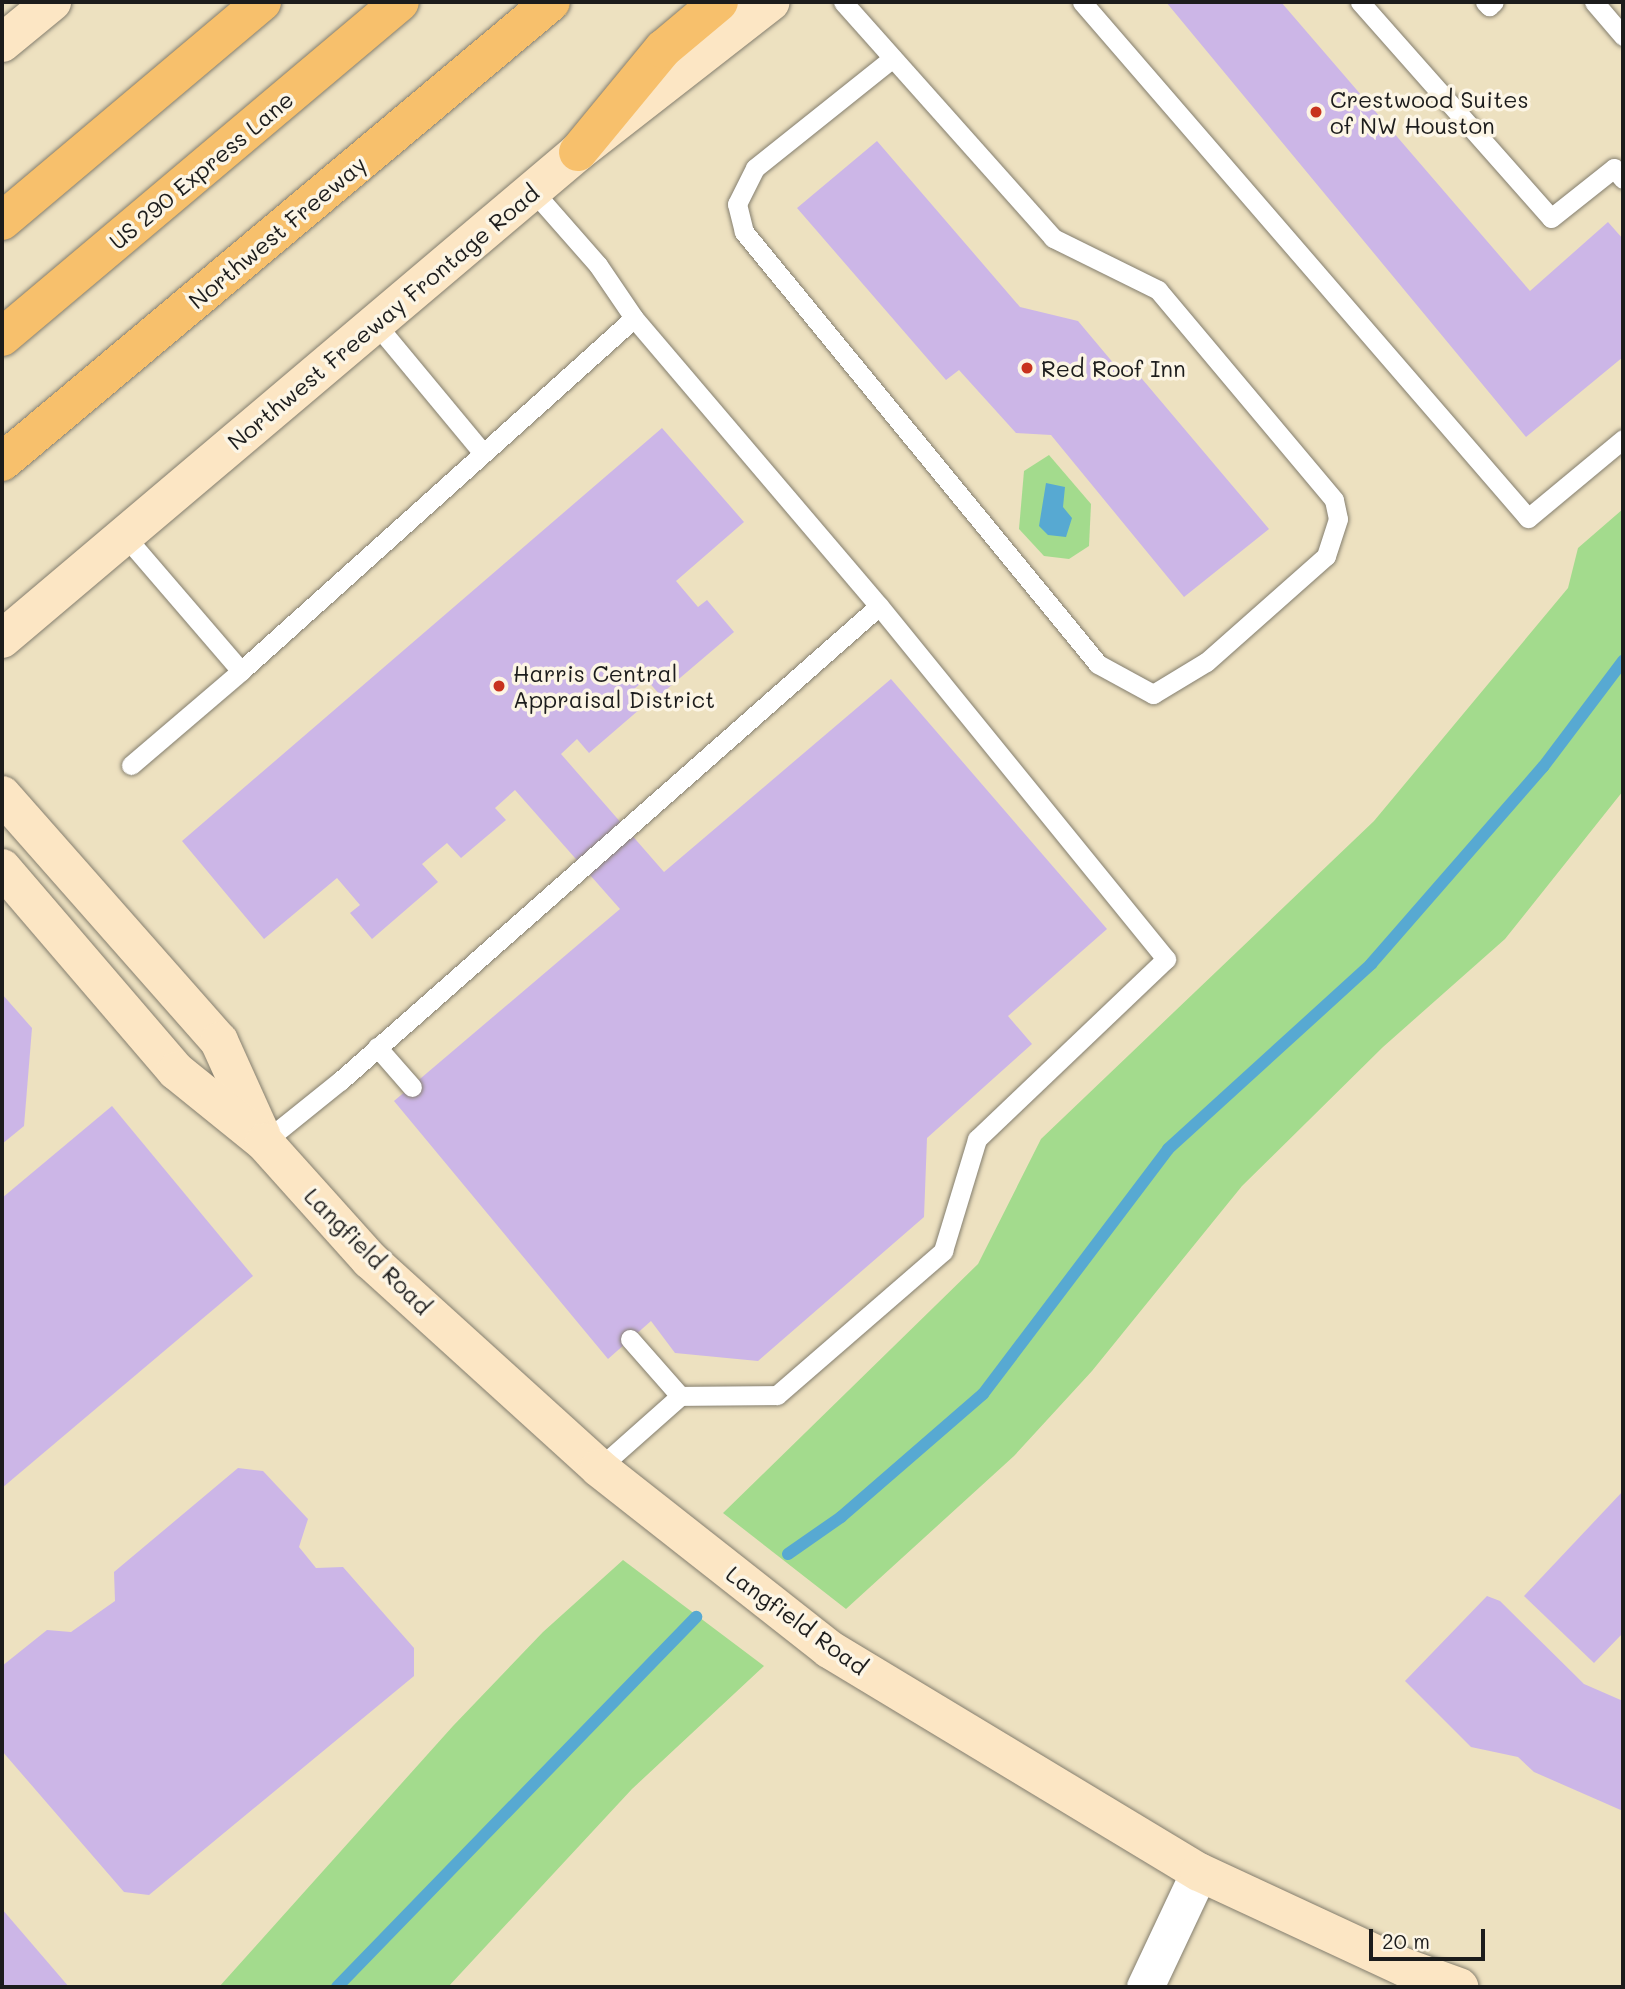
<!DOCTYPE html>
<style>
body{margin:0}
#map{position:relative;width:1625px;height:1989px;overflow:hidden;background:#ede1c0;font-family:Mali,sans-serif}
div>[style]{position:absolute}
.green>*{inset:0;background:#a3db8d}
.water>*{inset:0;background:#57a9d2}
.stream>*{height:12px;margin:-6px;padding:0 6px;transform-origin:6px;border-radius:6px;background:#57a9d2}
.building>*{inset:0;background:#ccb6e7}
.roads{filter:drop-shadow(0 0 2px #847e6e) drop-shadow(0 0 2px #847e6e)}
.lane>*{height:19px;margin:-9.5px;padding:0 9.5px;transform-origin:9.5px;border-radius:9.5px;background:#fff}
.street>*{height:37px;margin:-18.5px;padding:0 18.5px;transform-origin:18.5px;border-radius:18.5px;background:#fff}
.secondary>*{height:38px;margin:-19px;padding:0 19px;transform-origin:19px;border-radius:19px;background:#fce6c4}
.highway>*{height:38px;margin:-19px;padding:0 19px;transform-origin:19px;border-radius:19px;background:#f7c06c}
.dots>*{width:19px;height:19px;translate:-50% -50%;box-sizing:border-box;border:4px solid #fcf5e5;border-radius:50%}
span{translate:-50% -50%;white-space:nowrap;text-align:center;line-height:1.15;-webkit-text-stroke:7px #fcf5e5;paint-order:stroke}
.poi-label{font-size:23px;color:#1c1c1c}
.left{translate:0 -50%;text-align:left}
.street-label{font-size:23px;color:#1c1c1c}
.frame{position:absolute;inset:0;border:4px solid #1c1c1c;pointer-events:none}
.scale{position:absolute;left:1369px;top:1929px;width:116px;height:32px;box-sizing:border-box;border:4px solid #1c1c1c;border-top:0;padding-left:9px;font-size:21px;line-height:24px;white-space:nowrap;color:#1c1c1c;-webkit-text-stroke:5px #fcf5e5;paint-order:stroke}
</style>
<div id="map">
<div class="green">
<i style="clip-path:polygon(1049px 455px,1091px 504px,1089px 546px,1069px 559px,1044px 556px,1019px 529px,1024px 471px)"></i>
<i style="clip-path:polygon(1623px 509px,1623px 791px,1505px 939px,1383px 1047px,1242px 1186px,1092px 1371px,1014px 1456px,846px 1609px,723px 1513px,978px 1264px,1041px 1139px,1374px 821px,1568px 588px,1578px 548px)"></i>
<i style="clip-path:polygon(623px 1560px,764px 1666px,632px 1789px,448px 1987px,219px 1987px,453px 1726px,543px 1632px)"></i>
</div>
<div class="water">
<i style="clip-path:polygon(1046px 483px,1065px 487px,1063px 507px,1072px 518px,1066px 537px,1048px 535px,1039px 526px)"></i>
</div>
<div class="stream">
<i style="left:788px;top:1554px;width:65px;rotate:-34.9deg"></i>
<i style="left:841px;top:1517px;width:188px;rotate:-40.9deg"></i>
<i style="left:983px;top:1394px;width:307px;rotate:-52.9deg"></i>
<i style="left:1168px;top:1149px;width:275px;rotate:-42.3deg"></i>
<i style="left:1371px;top:964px;width:262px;rotate:-48.9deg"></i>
<i style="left:1543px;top:767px;width:133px;rotate:-53deg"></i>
<i style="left:337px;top:1987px;width:516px;rotate:-45.86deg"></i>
</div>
<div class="building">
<i style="clip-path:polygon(1166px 2px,1281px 2px,1530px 291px,1608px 222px,1623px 239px,1623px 357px,1526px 437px)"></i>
<i style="clip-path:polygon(877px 141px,1020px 307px,1078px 321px,1120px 371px,1132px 367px,1269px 529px,1184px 597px,1051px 435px,1016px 433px,959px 370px,946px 380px,797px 208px)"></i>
<i style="clip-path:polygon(662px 428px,744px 522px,676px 581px,698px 607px,707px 600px,734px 632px,660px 695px,646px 679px,628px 694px,640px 709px,589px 753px,577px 739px,561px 754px,664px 872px,891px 679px,1107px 929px,1008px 1016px,1032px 1044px,927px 1138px,924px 1217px,758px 1361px,675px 1353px,651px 1321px,608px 1359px,394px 1101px,620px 909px,515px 790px,495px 808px,506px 820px,461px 858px,447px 843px,422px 864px,438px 882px,372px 939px,350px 913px,360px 905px,337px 878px,264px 939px,182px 841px)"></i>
<i style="clip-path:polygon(2px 994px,32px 1028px,24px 1126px,2px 1144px)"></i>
<i style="clip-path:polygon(112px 1106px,253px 1276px,2px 1488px,2px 1198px)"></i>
<i style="clip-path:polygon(238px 1468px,263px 1471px,308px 1519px,299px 1547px,316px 1568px,343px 1567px,414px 1648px,414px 1676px,149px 1895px,124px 1892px,2px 1751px,2px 1666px,47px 1630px,71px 1632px,115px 1601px,114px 1572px)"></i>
<i style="clip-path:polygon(1623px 1491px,1623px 1633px,1594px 1663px,1524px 1596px)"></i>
<i style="clip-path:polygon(1487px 1596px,1500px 1601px,1584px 1684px,1623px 1701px,1623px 1811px,1534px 1772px,1518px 1757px,1471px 1747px,1405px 1681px)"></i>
<i style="clip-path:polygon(2px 1909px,69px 1987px,2px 1987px)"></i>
</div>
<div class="roads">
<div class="lane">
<i style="left:843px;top:2px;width:316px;rotate:48.3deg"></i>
<i style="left:1053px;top:238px;width:117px;rotate:26.3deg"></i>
<i style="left:1158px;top:290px;width:274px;rotate:50deg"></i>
<i style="left:1334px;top:500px;width:19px;rotate:78deg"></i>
<i style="left:1338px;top:519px;width:39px;rotate:108deg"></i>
<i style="left:1326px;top:556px;width:160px;rotate:138.5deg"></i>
<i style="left:1206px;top:662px;width:62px;rotate:148.9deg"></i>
<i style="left:1153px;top:694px;width:63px;rotate:-151.4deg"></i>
<i style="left:1098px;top:664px;width:559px;rotate:-129.33deg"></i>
<i style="left:744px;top:232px;width:29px;rotate:-104deg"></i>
<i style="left:737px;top:204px;width:40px;rotate:-63.4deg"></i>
<i style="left:755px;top:168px;width:176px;rotate:-38.6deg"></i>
<i style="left:1082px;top:2px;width:682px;rotate:49.16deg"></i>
<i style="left:1528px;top:518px;width:124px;rotate:-39.7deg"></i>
<i style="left:1360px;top:2px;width:288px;rotate:48.5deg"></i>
<i style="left:1551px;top:218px;width:80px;rotate:-38.4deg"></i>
<i style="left:1614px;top:168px;width:14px;rotate:51deg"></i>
<i style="left:1485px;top:2px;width:6px;rotate:45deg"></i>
<i style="left:1489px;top:6px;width:6px;rotate:-39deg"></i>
<i style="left:1594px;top:2px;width:45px;rotate:49.5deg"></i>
<i style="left:375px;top:323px;width:169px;rotate:50.3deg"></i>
<i style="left:124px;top:535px;width:179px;rotate:49.3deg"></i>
<i style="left:241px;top:671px;width:528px;rotate:-41.93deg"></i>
<i style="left:131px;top:765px;width:145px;rotate:-40.5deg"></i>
<i style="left:377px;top:1047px;width:53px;rotate:48.8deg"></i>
<i style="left:264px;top:1142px;width:97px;rotate:-38.8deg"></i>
<i style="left:340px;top:1081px;width:718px;rotate:-41.39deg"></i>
<i style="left:879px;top:606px;width:378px;rotate:-130.4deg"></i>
<i style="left:634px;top:318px;width:64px;rotate:-124.2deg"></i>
<i style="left:598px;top:265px;width:98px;rotate:-131.3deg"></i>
<i style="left:630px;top:1339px;width:76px;rotate:48.7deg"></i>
<i style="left:599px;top:1468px;width:108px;rotate:-41.6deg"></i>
<i style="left:680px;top:1396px;width:97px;rotate:-0.6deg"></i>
<i style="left:777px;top:1395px;width:220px;rotate:-40.9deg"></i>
<i style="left:943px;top:1251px;width:117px;rotate:-73.1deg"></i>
<i style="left:977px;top:1139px;width:261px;rotate:-43.6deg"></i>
<i style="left:1166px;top:959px;width:455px;rotate:-129.1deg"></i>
</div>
<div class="street">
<i style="left:1145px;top:1987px;width:127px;rotate:-64.8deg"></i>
</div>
<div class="secondary">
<i style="left:2px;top:43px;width:65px;rotate:-39.4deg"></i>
<i style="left:2px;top:639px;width:754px;rotate:-40.21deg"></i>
<i style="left:578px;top:152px;width:244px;rotate:-37.9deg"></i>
<i style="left:2px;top:795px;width:328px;rotate:48.6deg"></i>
<i style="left:219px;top:1041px;width:102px;rotate:65.7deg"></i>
<i style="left:2px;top:868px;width:267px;rotate:49.4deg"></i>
<i style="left:176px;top:1071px;width:113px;rotate:38.9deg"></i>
<i style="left:264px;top:1142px;width:159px;rotate:48.1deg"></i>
<i style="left:370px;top:1260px;width:309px;rotate:42.2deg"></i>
<i style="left:599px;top:1468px;width:293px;rotate:38.2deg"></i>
<i style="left:829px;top:1649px;width:432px;rotate:31.1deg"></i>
<i style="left:1199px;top:1872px;width:226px;rotate:24.9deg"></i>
<i style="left:1404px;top:1967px;width:59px;rotate:20deg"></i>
</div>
<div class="highway">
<i style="left:578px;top:152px;width:134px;rotate:-50.5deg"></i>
<i style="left:663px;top:49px;width:73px;rotate:-40deg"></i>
<i style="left:2px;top:221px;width:340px;rotate:-40.1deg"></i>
<i style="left:2px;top:337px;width:520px;rotate:-40.09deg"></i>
<i style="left:2px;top:462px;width:716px;rotate:-39.96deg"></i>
</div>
</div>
<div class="dots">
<i style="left:1316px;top:112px;background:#c8321e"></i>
<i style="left:1027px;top:368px;background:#c8321e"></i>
<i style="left:499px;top:686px;background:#c8321e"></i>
</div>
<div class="poi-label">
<span class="left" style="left:1330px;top:112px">Crestwood Suites<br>of NW Houston</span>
<span class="left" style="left:1041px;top:368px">Red Roof Inn</span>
<span class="left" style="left:513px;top:686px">Harris Central<br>Appraisal District</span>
</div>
<div class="street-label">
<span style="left:201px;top:170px;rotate:-40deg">US 290 Express Lane</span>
<span style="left:277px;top:232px;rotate:-40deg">Northwest Freeway</span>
<span style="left:383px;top:317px;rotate:-40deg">Northwest Freeway Frontage Road</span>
<span style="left:368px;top:1251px;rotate:45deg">Langfield Road</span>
<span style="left:797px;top:1620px;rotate:36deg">Langfield Road</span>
</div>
<div class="frame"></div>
<div class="scale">20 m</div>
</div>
